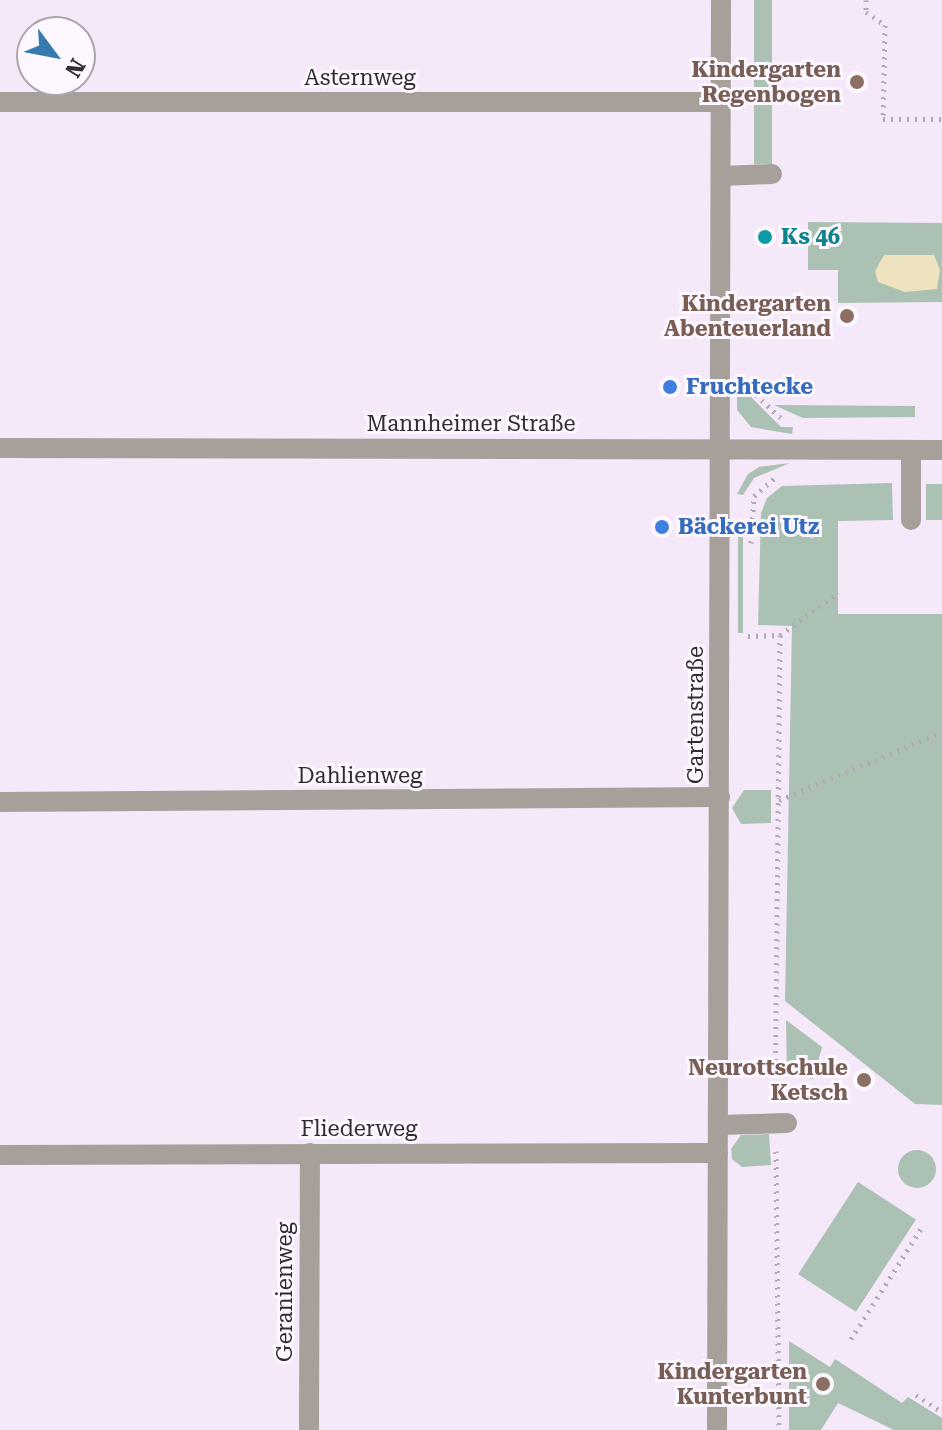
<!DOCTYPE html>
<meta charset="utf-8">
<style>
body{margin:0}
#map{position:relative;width:942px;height:1430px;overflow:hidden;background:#f4e8f9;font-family:"Roboto Serif",serif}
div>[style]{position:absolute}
.green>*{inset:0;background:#aac1b3;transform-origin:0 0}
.round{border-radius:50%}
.sand>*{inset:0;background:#ede3be}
.path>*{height:5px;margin-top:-2.5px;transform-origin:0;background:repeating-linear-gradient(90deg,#b2a8b6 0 2px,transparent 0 8px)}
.service>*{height:20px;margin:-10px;padding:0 10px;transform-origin:10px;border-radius:10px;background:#a79f9a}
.minor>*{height:20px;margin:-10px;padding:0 10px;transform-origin:10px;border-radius:10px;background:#a79f9a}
.dots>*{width:22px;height:22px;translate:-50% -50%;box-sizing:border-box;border:4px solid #fdf8ff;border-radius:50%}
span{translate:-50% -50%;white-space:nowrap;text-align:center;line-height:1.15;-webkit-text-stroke:6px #fdf8ff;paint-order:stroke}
.education-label{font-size:22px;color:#785e54;font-weight:700}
.right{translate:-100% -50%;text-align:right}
.street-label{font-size:22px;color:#302c32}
.culture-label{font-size:22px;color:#0d838f;font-weight:700}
.left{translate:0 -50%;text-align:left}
.shop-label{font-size:22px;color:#366cbe;font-weight:700}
.north{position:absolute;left:16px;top:16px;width:80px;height:80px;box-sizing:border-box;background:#fdf8ff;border:2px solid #aba6ad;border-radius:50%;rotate:122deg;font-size:22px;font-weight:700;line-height:32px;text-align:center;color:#302c32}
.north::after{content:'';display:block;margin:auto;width:28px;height:36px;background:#367cb1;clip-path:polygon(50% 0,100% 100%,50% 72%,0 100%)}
</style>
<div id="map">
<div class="green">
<i style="left:754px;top:0;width:18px;height:164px"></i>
<i style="clip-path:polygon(808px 222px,942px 223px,942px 302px,838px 303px,838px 270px,808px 270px)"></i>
<i style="clip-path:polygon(737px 390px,744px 390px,781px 427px,793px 427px,792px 434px,751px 427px,737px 410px)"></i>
<i style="clip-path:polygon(774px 405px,915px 406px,915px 417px,803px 418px)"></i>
<i style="clip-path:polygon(790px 463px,754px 478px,743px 495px,737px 494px,748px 474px,759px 467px)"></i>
<i style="clip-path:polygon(892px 483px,893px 520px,838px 521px,838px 614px,942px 614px,942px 1105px,915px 1104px,785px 1001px,792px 626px,758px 625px,761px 513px,767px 498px,782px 486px)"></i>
<i style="left:942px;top:484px;width:36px;height:16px;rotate:90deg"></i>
<i style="left:738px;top:521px;width:5px;height:112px"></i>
<i style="clip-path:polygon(744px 790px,771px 790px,771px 823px,741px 824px,732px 808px)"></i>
<i style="clip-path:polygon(786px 1020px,822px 1047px,813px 1079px,787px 1074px)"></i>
<i style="clip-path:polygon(769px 1134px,771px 1165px,742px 1167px,732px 1159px,731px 1149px,741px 1135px)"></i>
<i class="round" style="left:898px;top:1150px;width:38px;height:38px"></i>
<i style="left:858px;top:1182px;width:69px;height:110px;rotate:33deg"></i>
<i style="clip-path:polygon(789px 1341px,830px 1367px,835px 1359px,902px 1403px,908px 1397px,942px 1418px,942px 1430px,894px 1430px,838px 1403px,821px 1430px,789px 1430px)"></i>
</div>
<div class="sand">
<i style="clip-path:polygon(884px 255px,934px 255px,940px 270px,937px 289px,905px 292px,878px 282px,875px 271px)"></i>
</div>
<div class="path">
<i style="left:866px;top:0;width:12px;rotate:90deg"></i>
<i style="left:866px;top:12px;width:23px;rotate:34deg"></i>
<i style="left:885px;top:25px;width:94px;rotate:91.2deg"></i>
<i style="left:883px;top:119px;width:59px"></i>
<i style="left:750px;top:389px;width:45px;rotate:43.2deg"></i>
<i style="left:751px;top:543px;width:47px;rotate:-86.3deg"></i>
<i style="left:754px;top:496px;width:28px;rotate:-41deg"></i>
<i style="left:780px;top:635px;width:72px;rotate:-35.9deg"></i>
<i style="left:748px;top:636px;width:32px;rotate:-2deg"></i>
<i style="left:780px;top:635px;width:462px;rotate:90.6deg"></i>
<i style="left:779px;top:800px;width:177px;rotate:-22.6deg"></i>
<i style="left:776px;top:1151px;width:279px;rotate:89.4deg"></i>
<i style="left:851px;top:1339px;width:133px;rotate:-57.6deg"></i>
<i style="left:916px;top:1395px;width:31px;rotate:33deg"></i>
</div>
<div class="service">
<i style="left:721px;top:176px;width:51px;rotate:-2.2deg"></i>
<i style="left:911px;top:520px;width:70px;rotate:-90deg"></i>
<i style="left:719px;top:1125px;width:68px;rotate:-1.7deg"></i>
</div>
<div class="minor">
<i style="left:0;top:102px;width:721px"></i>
<i style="left:0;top:448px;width:942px;rotate:0.12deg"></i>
<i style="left:0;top:802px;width:720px;rotate:-0.4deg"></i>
<i style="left:0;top:1155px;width:718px;rotate:-0.16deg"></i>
<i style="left:309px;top:1430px;width:277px;rotate:-89.8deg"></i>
<i style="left:717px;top:1430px;width:1430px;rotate:-89.84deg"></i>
</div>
<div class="dots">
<i style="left:857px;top:82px;background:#8d6e63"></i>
<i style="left:765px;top:237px;background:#0f9aa8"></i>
<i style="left:847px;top:316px;background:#8d6e63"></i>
<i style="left:670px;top:387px;background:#3f7fe0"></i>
<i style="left:662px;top:527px;background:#3f7fe0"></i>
<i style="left:864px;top:1080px;background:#8d6e63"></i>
<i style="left:823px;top:1384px;background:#8d6e63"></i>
</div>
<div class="education-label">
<span class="right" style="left:841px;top:82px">Kindergarten<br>Regenbogen</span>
<span class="right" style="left:831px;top:316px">Kindergarten<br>Abenteuerland</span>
<span class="right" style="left:848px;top:1080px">Neurottschule<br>Ketsch</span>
<span class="right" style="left:807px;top:1384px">Kindergarten<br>Kunterbunt</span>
</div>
<div class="street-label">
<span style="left:360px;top:78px">Asternweg</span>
<span style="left:471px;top:424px">Mannheimer Straße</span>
<span style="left:696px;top:715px;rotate:-90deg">Gartenstraße</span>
<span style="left:360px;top:776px">Dahlienweg</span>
<span style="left:359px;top:1129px">Fliederweg</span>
<span style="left:285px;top:1292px;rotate:-90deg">Geranienweg</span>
</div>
<div class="culture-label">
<span class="left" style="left:781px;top:237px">Ks 46</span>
</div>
<div class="shop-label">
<span class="left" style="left:686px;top:387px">Fruchtecke</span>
<span class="left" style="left:678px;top:527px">Bäckerei Utz</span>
</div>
<div class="north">N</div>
</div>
